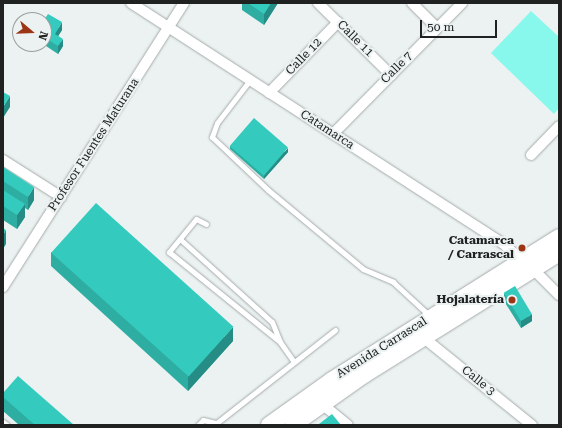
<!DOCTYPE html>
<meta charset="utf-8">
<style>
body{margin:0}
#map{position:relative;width:562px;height:428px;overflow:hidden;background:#ebf2f1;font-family:"Roboto Serif",serif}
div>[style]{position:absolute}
.green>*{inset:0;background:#88f8ed}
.roads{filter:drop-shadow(0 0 1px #a5abaa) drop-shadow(0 0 1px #a5abaa)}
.service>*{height:5px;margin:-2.5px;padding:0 2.5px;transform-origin:2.5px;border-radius:2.5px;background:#fff}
.minor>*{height:10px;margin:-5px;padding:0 5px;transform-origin:5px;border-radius:5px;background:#fff}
.primary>*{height:16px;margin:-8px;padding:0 8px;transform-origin:8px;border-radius:8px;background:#fff}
.wall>*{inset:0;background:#2eaea3}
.shaded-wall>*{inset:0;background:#258d85}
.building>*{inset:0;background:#35cabe;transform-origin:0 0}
.dots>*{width:11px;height:11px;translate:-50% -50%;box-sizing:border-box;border:2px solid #ebf2f1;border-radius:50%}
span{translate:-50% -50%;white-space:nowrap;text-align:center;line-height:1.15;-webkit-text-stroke:4px #ebf2f1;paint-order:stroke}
.street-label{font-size:12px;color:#202222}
.poi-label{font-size:12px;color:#202222;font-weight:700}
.right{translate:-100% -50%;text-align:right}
.frame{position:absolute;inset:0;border:4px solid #202222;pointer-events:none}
.north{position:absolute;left:12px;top:12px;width:40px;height:40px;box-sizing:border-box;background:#ebf2f1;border:1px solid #9a9f9e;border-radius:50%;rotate:109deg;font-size:11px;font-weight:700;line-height:16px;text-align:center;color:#202222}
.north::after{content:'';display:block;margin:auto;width:14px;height:18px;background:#9c3515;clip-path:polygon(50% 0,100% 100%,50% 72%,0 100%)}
.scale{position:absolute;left:420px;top:20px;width:77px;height:18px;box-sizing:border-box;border:2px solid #202222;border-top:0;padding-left:5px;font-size:12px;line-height:14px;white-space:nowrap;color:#202222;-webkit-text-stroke:3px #ebf2f1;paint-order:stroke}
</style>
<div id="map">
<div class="green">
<i style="clip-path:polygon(531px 11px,559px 37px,559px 108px,554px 114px,491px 53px)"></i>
</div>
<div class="roads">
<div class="service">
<i style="left:250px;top:80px;width:54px;rotate:127.5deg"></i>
<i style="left:217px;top:123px;width:15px;rotate:110deg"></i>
<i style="left:212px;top:137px;width:77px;rotate:43.4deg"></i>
<i style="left:268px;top:190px;width:124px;rotate:39.7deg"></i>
<i style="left:363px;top:269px;width:33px;rotate:23deg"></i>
<i style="left:393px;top:282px;width:50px;rotate:42.6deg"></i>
<i style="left:206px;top:224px;width:11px;rotate:-153deg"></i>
<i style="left:196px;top:219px;width:43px;rotate:129.3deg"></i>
<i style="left:169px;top:252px;width:143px;rotate:39deg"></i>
<i style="left:180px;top:239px;width:124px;rotate:42.1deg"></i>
<i style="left:272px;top:322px;width:22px;rotate:68deg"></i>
<i style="left:280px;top:342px;width:24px;rotate:55deg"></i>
<i style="left:3px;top:422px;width:5px;rotate:37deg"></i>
<i style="left:198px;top:425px;width:7px;rotate:-45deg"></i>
<i style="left:203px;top:420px;width:13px;rotate:13deg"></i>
<i style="left:214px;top:425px;width:154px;rotate:-38.1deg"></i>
</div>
<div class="minor">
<i style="left:131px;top:3px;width:447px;rotate:32.9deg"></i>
<i style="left:506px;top:246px;width:22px;rotate:43deg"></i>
<i style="left:318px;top:3px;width:103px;rotate:44.6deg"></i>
<i style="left:412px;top:3px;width:35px;rotate:45deg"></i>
<i style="left:269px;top:93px;width:99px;rotate:-45.8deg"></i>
<i style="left:333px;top:134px;width:184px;rotate:-45.4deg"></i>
<i style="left:531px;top:155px;width:40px;rotate:-46deg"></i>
<i style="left:3px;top:160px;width:69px;rotate:32.5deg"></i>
<i style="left:533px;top:269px;width:37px;rotate:45deg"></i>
<i style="left:3px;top:287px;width:337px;rotate:-57.5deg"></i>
<i style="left:424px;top:338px;width:139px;rotate:38.9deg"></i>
<i style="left:322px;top:404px;width:33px;rotate:39deg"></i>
</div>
<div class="primary">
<i style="left:269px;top:425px;width:77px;rotate:-35.5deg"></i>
<i style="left:332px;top:380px;width:268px;rotate:-32.2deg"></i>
<i style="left:293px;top:425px;width:87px;rotate:-35.2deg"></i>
<i style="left:364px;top:375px;width:230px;rotate:-32deg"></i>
</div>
</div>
<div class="wall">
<i style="clip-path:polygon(242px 3px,278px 3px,264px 25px,242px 10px)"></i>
<i style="clip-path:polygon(44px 20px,62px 30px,58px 36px,63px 46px,58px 54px,43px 44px,44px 44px)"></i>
<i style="clip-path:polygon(230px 146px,288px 152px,264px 179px,230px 149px)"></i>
<i style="clip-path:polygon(3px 167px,34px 200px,28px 210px,25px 208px,25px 217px,17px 229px,3px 220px)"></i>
<i style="clip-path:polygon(51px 252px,233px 341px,188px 391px,51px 266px)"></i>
<i style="clip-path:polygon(504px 293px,532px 321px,521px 328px,504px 301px)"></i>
<i style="clip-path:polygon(3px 393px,74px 425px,19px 425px,3px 411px)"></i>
</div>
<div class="shaded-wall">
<i style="clip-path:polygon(271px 3px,278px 3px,264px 25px,264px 14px)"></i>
<i style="clip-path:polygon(62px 22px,62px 30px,55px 41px,55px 34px)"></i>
<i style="clip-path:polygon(63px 39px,63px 46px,58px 54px,58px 46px)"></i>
<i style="clip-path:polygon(10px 96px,10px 107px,3px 118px,3px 107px)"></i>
<i style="clip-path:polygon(288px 148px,288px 152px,264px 179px,264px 176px)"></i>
<i style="clip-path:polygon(34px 187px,34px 200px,28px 210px,28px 197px)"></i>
<i style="clip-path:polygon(25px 204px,25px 217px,17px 229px,17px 215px)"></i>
<i style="clip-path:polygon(6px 230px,6px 244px,3px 249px,3px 235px)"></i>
<i style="clip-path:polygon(532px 314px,532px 321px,521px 328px,521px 321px)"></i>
<i style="clip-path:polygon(233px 327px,233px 341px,188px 391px,188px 377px)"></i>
</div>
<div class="building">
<i style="clip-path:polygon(248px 3px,271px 3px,264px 14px)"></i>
<i style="clip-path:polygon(48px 14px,62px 22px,55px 34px,63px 39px,58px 46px,44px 37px,44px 20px)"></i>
<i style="clip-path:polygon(3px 92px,10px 96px,3px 107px)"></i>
<i style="left:254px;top:118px;width:45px;height:37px;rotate:41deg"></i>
<i style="clip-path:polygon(3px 167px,34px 187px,28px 197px,3px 181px)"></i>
<i style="clip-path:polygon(3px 190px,25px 204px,17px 215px,3px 206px)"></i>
<i style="left:96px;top:203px;width:185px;height:67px;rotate:42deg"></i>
<i style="clip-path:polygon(3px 228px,6px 230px,3px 235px)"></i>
<i style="left:515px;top:286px;width:33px;height:13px;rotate:59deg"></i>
<i style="clip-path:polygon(18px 376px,74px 425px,35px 425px,3px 397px,3px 393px)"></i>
<i style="clip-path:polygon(332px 414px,341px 425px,320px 425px,319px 424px)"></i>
</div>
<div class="dots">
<i style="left:522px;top:248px;background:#9c3515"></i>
<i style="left:512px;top:300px;background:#9c3515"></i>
</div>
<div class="street-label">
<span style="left:355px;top:39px;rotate:45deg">Calle 11</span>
<span style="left:304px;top:57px;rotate:-46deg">Calle 12</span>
<span style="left:397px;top:68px;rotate:-45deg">Calle 7</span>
<span style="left:327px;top:130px;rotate:33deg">Catamarca</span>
<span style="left:94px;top:145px;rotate:-57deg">Profesor Fuentes Maturana</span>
<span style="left:382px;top:348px;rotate:-32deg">Avenida Carrascal</span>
<span style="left:478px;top:381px;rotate:39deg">Calle 3</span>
</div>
<div class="poi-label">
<span class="right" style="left:514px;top:248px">Catamarca<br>/ Carrascal</span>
<span class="right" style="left:504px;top:300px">Hojalatería</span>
</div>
<div class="frame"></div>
<div class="north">N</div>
<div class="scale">50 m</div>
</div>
